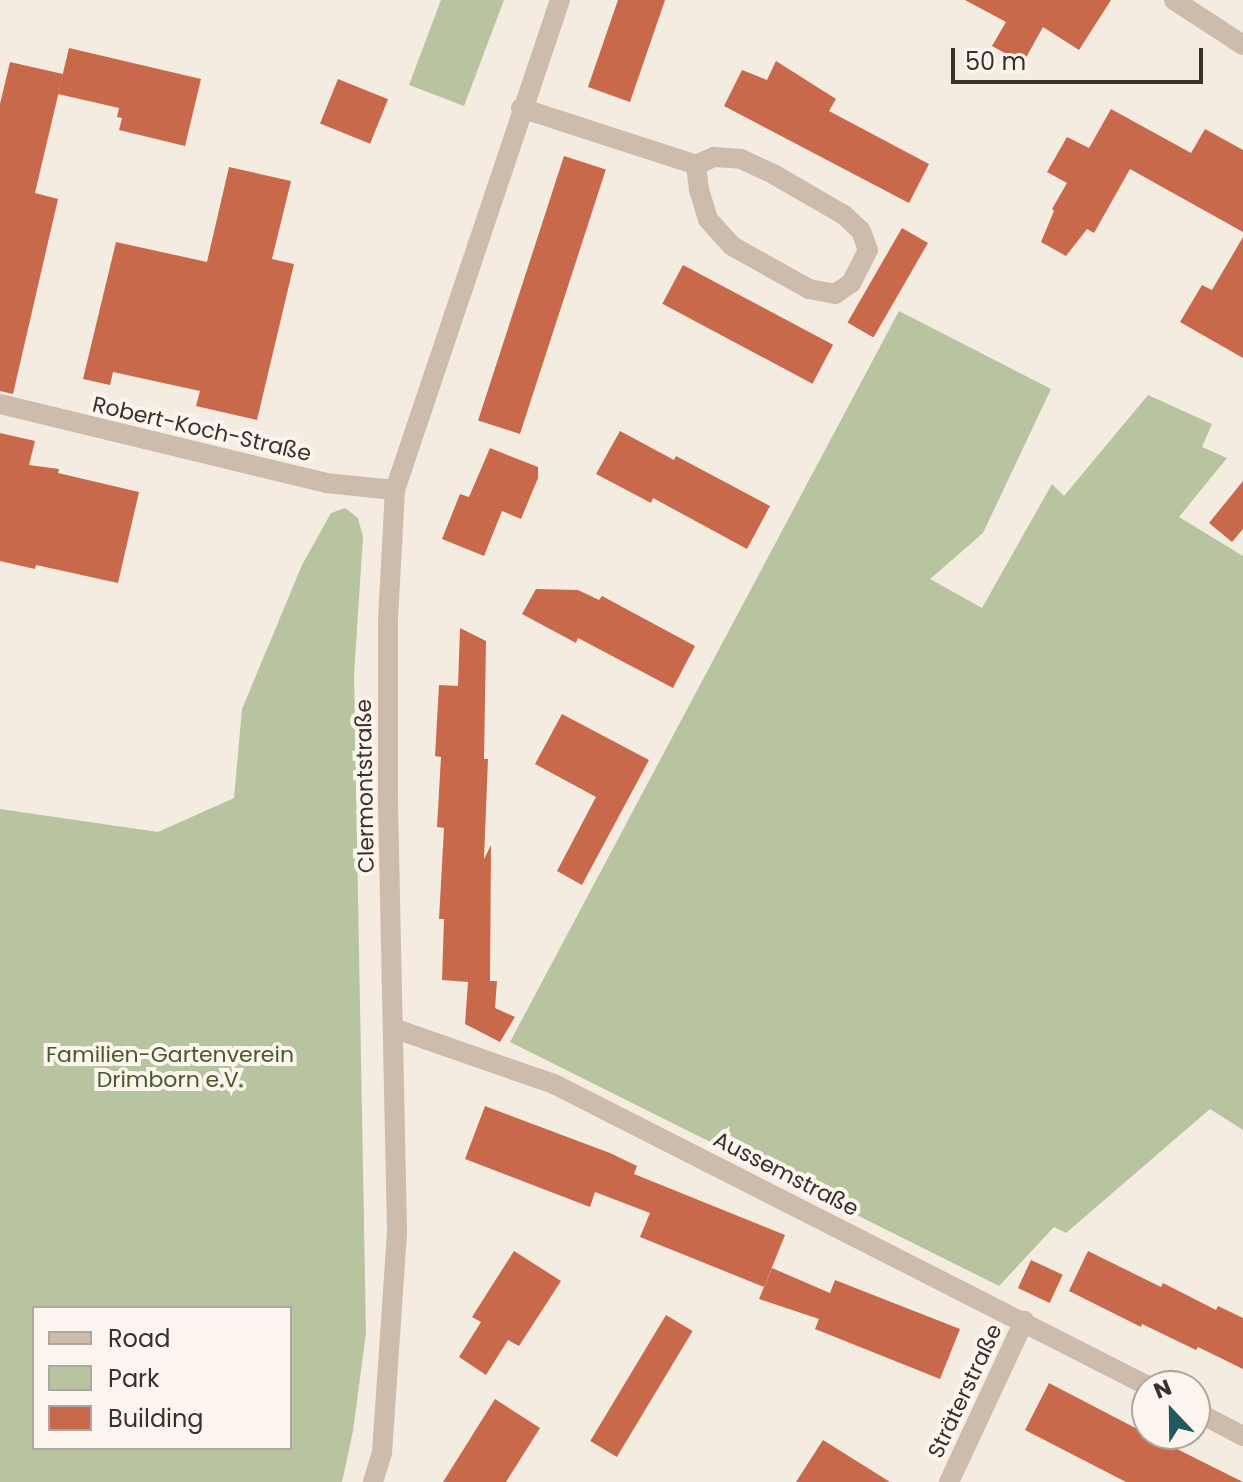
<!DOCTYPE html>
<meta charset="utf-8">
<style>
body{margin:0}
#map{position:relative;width:1243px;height:1482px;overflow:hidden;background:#f4ebe1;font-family:Poppins,sans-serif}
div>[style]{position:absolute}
.green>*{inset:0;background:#b8c4a0}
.building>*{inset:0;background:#c8694b;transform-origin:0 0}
.minor>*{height:20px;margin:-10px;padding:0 10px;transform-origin:10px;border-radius:10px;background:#cdbbac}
span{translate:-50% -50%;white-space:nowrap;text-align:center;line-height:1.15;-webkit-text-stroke:8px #fbf5ee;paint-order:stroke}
.street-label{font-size:22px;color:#3b302b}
.park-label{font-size:22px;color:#4a5a2e}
.legend{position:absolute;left:32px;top:1306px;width:260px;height:144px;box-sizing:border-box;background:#fbf5ee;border:2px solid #aea6a0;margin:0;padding:10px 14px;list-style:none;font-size:24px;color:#3b302b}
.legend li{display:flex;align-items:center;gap:16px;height:40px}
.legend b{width:40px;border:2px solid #aea6a0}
.north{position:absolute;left:1131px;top:1370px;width:80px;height:80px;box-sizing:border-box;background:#fbf5ee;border:2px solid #aea6a0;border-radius:50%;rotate:338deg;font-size:22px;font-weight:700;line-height:32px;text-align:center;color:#3b302b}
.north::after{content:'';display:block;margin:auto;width:28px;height:36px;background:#1f5a5e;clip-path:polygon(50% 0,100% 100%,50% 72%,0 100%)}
.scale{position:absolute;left:951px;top:48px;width:252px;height:36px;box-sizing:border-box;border:4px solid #3b302b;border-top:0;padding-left:10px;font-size:24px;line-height:28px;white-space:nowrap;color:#3b302b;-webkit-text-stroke:6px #fbf5ee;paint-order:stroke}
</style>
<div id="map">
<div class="green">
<i style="clip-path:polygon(441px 0,504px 0,464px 106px,409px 85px)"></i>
<i style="clip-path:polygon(899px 311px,1051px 389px,983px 533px,930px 579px,982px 608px,1052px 484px,1064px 496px,1148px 395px,1212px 424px,1202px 447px,1227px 458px,1179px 517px,1243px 556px,1243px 1130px,1210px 1109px,1066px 1233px,1054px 1227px,999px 1286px,510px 1042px)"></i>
<i style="clip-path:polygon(evenodd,345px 508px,358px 518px,363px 537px,354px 675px,366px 1333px,353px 1431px,342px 1482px,0 1482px,0 809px,158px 832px,234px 798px,242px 709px,302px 565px,331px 513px,345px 508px,290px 1308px,290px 1448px,34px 1448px,34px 1308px,290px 1308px)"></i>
</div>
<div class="building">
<i style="clip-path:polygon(618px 0,665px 0,630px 102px,588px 87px)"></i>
<i style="clip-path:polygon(965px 0,1111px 0,1079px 50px,1043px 27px,1023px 63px,992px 46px,1006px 22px)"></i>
<i style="clip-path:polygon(69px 48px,201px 79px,185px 146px,119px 130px,122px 118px,117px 117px,119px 108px,58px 94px)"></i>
<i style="clip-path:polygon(776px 61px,836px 99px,829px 111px,929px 164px,909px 203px,724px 106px,742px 70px,767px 80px)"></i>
<i style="clip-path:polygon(10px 62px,63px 74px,35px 193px,58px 199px,13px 394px,0 391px,0 104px)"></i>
<i style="left:338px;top:79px;width:54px;height:48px;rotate:22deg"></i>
<i style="clip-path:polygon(1111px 109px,1191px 153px,1205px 129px,1243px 150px,1243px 232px,1130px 169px,1094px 233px,1087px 229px,1066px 256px,1041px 242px,1054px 211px,1052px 209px,1067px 183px,1047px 172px,1067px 137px,1089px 148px)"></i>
<i style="left:564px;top:156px;width:44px;height:278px;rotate:18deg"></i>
<i style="clip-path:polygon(229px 167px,291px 181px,272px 259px,294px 264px,257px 420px,196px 406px,200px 391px,113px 372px,110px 385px,83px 379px,116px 242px,207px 262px)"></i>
<i style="left:902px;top:228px;width:30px;height:109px;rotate:30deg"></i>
<i style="clip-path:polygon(1243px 237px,1243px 358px,1180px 322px,1202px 285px,1212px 290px)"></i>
<i style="left:683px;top:265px;width:170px;height:44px;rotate:28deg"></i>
<i style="clip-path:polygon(620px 431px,674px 460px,676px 456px,770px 506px,747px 549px,653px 498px,651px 503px,596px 474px)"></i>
<i style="clip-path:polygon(0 433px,35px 441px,29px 465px,59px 469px,58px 473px,139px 492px,118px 583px,36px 565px,35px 569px,0 561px)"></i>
<i style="clip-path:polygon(490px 448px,538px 467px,538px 478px,521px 519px,502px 511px,484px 556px,442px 539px,460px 494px,469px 497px)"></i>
<i style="clip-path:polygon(1243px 481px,1243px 529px,1232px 542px,1209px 523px)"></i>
<i style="clip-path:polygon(536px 589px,578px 590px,599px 600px,602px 596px,695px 646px,673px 688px,578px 638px,576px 643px,522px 614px)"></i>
<i style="clip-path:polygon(460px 628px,486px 641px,484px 759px,488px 759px,484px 859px,491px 845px,490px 981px,497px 981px,495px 1008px,515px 1017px,500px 1042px,465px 1024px,468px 982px,442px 980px,444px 919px,439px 919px,444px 828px,437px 827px,441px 757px,435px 756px,439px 685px,458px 686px)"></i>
<i style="clip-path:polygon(562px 714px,649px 760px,582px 885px,557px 871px,596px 797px,535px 764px)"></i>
<i style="clip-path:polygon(485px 1106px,610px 1153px,637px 1166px,634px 1174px,785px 1235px,764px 1287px,640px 1237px,650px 1213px,595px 1192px,590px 1207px,465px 1159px)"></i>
<i style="clip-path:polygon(514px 1251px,561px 1281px,519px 1346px,508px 1340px,486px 1375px,459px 1357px,481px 1322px,472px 1317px)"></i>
<i style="clip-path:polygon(1088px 1251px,1161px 1287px,1163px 1283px,1216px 1310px,1218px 1306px,1243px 1318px,1243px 1369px,1198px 1347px,1196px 1350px,1142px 1324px,1141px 1327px,1069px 1291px)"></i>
<i style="left:1031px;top:1260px;width:35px;height:31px;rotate:25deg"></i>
<i style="clip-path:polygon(772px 1268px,830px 1293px,835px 1280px,960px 1329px,940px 1379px,815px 1329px,819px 1319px,759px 1299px)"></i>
<i style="left:666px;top:1315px;width:31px;height:147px;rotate:31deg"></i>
<i style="clip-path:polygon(1049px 1383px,1147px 1434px,1243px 1482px,1126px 1482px,1025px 1430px)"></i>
<i style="clip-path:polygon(495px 1399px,540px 1428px,506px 1482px,443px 1482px)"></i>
<i style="clip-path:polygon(823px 1440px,890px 1482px,796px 1482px)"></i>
</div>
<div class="minor">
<i style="left:1174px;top:0;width:82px;rotate:33.1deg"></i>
<i style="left:521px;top:108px;width:184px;rotate:18deg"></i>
<i style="left:696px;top:165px;width:20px;rotate:-24deg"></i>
<i style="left:714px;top:157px;width:27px;rotate:4deg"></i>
<i style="left:741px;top:159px;width:38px;rotate:25deg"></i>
<i style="left:775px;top:175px;width:80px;rotate:30.1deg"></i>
<i style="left:844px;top:215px;width:23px;rotate:43deg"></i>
<i style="left:861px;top:231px;width:20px;rotate:70deg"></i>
<i style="left:868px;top:250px;width:37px;rotate:117deg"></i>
<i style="left:851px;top:283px;width:19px;rotate:145deg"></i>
<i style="left:835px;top:294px;width:26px;rotate:-169deg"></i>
<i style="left:809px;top:289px;width:88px;rotate:-150.8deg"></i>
<i style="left:732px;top:246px;width:36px;rotate:-132deg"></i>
<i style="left:708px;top:219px;width:30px;rotate:-107deg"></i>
<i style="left:699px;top:190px;width:25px;rotate:-97deg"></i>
<i style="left:0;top:404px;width:335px;rotate:13.6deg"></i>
<i style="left:326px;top:483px;width:69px;rotate:5.8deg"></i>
<i style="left:393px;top:1028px;width:170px;rotate:19.2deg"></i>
<i style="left:554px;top:1084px;width:666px;rotate:26.95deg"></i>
<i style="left:1195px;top:1411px;width:54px;rotate:27.5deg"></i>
<i style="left:373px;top:1482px;width:30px;rotate:-73deg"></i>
<i style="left:382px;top:1453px;width:223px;rotate:-86.1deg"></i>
<i style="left:397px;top:1231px;width:438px;rotate:-91.2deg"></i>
<i style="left:388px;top:793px;width:174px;rotate:-90deg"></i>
<i style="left:388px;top:619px;width:129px;rotate:-86.9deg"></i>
<i style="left:395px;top:490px;width:517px;rotate:-71.39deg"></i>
<i style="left:949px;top:1482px;width:178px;rotate:-65deg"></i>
</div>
<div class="street-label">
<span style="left:202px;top:429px;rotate:13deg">Robert-Koch-Straße</span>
<span style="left:365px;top:786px;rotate:-91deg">Clermontstraße</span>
<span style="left:786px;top:1174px;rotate:27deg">Aussemstraße</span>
<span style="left:965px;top:1391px;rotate:-65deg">Sträterstraße</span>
</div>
<div class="park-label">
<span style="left:170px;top:1067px">Familien-Gartenverein<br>Drimborn e.V.</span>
</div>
<ul class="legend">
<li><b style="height:10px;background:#cdbbac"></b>Road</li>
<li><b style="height:22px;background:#b8c4a0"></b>Park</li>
<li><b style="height:22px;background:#c8694b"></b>Building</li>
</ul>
<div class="north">N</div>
<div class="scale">50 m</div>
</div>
